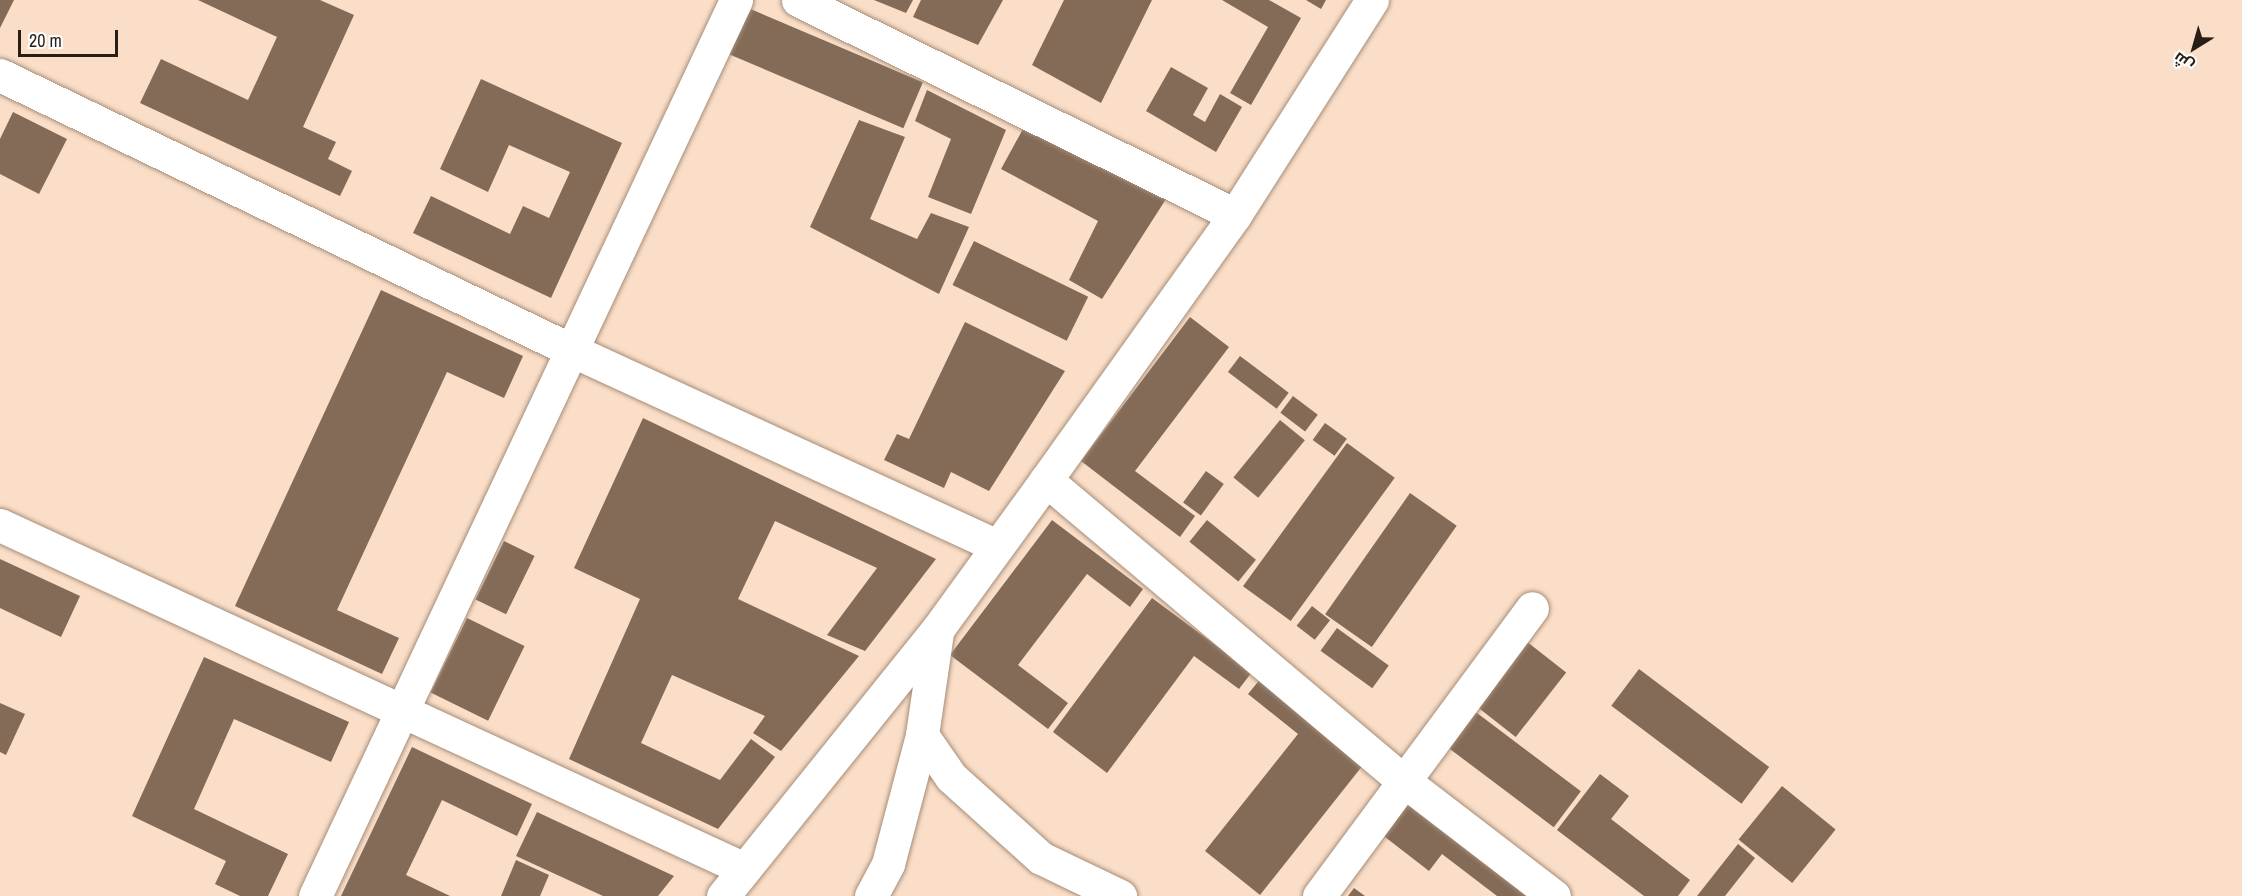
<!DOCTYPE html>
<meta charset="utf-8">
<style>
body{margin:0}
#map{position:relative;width:2242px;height:896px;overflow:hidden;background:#fadec8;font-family:"Archivo Narrow",Cairo,sans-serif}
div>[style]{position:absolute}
.building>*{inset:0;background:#836b58;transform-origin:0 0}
.roads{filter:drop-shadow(0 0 2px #a68d78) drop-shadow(0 0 2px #a68d78)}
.street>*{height:33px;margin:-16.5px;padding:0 16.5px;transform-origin:16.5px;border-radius:16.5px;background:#fff}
span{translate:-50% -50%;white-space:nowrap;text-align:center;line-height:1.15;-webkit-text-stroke:6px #fff;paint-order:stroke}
.north{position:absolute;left:2164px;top:18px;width:60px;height:60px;-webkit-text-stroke:4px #fff;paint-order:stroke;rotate:217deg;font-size:16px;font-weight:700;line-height:24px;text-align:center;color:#281e16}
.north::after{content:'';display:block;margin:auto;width:21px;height:27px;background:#281e16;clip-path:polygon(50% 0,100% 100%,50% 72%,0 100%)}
.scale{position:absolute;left:18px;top:30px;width:100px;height:27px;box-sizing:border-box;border:3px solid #281e16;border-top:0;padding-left:8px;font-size:18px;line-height:21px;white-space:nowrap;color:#281e16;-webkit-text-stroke:4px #fff;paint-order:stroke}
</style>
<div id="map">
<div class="building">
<i style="clip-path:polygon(0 0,14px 0,0 28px)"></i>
<i style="clip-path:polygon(198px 0,320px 0,354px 15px,303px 127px,336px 142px,328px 159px,352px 171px,340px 196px,140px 103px,161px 59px,248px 100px,277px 37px)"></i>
<i style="clip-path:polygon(874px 0,913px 0,906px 13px)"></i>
<i style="clip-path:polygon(921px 0,1003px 0,978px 45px,913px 17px)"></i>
<i style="clip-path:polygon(1064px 0,1152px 0,1101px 103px,1032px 65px)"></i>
<i style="clip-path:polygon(1222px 0,1269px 0,1301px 18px,1251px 105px,1230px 93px,1268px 27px)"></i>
<i style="clip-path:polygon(1306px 0,1326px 0,1321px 9px)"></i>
<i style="left:748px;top:8px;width:190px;height:50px;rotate:23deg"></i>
<i style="clip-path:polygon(1171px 67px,1208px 88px,1193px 115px,1205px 122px,1220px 94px,1242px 107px,1216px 152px,1146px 111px)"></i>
<i style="clip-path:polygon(481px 79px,622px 143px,551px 298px,413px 233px,431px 196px,510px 234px,523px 206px,549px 218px,570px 172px,509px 145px,488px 192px,440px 169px)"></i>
<i style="clip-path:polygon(927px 90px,1006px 130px,971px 214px,928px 197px,951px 139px,915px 121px)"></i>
<i style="clip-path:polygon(13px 112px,67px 139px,39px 194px,0 174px,0 139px)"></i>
<i style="clip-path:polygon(859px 120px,905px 137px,870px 219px,917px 239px,931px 213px,969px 227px,939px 294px,810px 227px)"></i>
<i style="clip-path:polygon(1023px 129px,1166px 199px,1102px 299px,1069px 280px,1098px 221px,1001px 169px)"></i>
<i style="left:974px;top:241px;width:127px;height:49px;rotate:26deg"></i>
<i style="clip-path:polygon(381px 290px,523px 356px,504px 398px,447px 372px,337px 610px,399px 638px,382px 674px,235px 606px)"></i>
<i style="clip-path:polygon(1190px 317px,1229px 347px,1135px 471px,1195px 516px,1180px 537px,1081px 461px)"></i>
<i style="clip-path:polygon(965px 322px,1065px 371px,989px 491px,951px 472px,944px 488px,884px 460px,897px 434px,909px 439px)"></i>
<i style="left:1240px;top:356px;width:61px;height:20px;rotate:37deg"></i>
<i style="left:1293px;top:396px;width:31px;height:21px;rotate:37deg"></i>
<i style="clip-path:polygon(643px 418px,936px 559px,865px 651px,827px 635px,877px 568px,775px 521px,738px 599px,859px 656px,781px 751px,753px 733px,765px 716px,672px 675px,641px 743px,720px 780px,751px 739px,775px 757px,718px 829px,569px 759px,640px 599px,574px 568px)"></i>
<i style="left:1280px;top:420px;width:32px;height:74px;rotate:39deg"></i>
<i style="left:1325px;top:423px;width:27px;height:21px;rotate:36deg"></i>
<i style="left:1347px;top:443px;width:59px;height:177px;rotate:36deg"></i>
<i style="left:1206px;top:471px;width:22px;height:39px;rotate:36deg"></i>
<i style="left:1410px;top:493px;width:57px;height:148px;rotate:35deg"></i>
<i style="clip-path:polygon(1052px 520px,1143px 589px,1130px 607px,1087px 574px,1018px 665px,1068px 703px,1048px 729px,950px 655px)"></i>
<i style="left:1207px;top:520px;width:63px;height:28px;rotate:39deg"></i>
<i style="left:504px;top:541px;width:34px;height:65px;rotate:26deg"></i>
<i style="clip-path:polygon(0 559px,80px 596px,61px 637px,0 608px)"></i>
<i style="clip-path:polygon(1152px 598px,1252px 672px,1239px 689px,1194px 656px,1107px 773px,1053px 732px)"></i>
<i style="left:1312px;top:606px;width:23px;height:25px;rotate:38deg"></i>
<i style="left:467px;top:618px;width:64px;height:83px;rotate:26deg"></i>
<i style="left:1337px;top:628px;width:64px;height:28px;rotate:36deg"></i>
<i style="left:1526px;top:641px;width:51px;height:82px;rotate:38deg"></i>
<i style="clip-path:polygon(204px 657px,349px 722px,331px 762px,234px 719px,194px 809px,288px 854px,268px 896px,240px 896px,215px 884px,226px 861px,132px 816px)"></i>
<i style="left:1639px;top:669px;width:163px;height:46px;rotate:37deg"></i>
<i style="clip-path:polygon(1262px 677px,1367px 760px,1260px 895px,1205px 851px,1298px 734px,1248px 694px)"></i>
<i style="clip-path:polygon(0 703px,25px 714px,6px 755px,0 752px)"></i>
<i style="left:1473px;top:710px;width:135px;height:45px;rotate:37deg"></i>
<i style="clip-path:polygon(412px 747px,532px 804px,517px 836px,442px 800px,406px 875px,450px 896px,341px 896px)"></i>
<i style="clip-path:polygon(1600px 774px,1629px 796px,1611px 819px,1690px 880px,1678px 896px,1644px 896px,1557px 830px)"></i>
<i style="left:1782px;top:786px;width:69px;height:69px;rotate:39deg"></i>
<i style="clip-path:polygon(1404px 793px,1540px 896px,1497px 896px,1442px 854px,1429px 871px,1376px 830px)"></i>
<i style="clip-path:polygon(537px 812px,674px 876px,658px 896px,603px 896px,516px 856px)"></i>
<i style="clip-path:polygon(1738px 844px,1755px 858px,1725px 896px,1697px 896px)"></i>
<i style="clip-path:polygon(516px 860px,549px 875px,540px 896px,501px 896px)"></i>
<i style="clip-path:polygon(1354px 888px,1365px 896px,1348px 896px)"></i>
</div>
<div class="roads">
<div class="street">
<i style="left:798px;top:0;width:487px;rotate:26.2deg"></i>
<i style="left:0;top:75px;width:636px;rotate:25.72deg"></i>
<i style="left:573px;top:351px;width:467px;rotate:24.7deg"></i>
<i style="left:1046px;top:480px;width:468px;rotate:40.1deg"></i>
<i style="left:1404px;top:781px;width:189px;rotate:37.5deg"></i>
<i style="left:0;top:525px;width:820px;rotate:24.81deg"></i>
<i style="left:937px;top:632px;width:104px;rotate:98.3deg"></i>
<i style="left:922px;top:735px;width:51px;rotate:55.4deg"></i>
<i style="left:951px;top:777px;width:121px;rotate:42deg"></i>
<i style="left:1041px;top:858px;width:88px;rotate:25.7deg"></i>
<i style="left:315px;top:896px;width:990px;rotate:-64.83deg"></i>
<i style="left:723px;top:896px;width:341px;rotate:-51.2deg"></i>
<i style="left:937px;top:630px;width:185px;rotate:-54deg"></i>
<i style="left:1046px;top:480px;width:325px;rotate:-54.5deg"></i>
<i style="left:1235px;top:215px;width:255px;rotate:-57.5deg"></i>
<i style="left:871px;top:896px;width:36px;rotate:-62deg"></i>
<i style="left:888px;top:864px;width:133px;rotate:-75.2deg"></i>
<i style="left:1319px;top:896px;width:358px;rotate:-53.5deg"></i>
</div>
</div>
<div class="north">ش</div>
<div class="scale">20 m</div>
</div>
